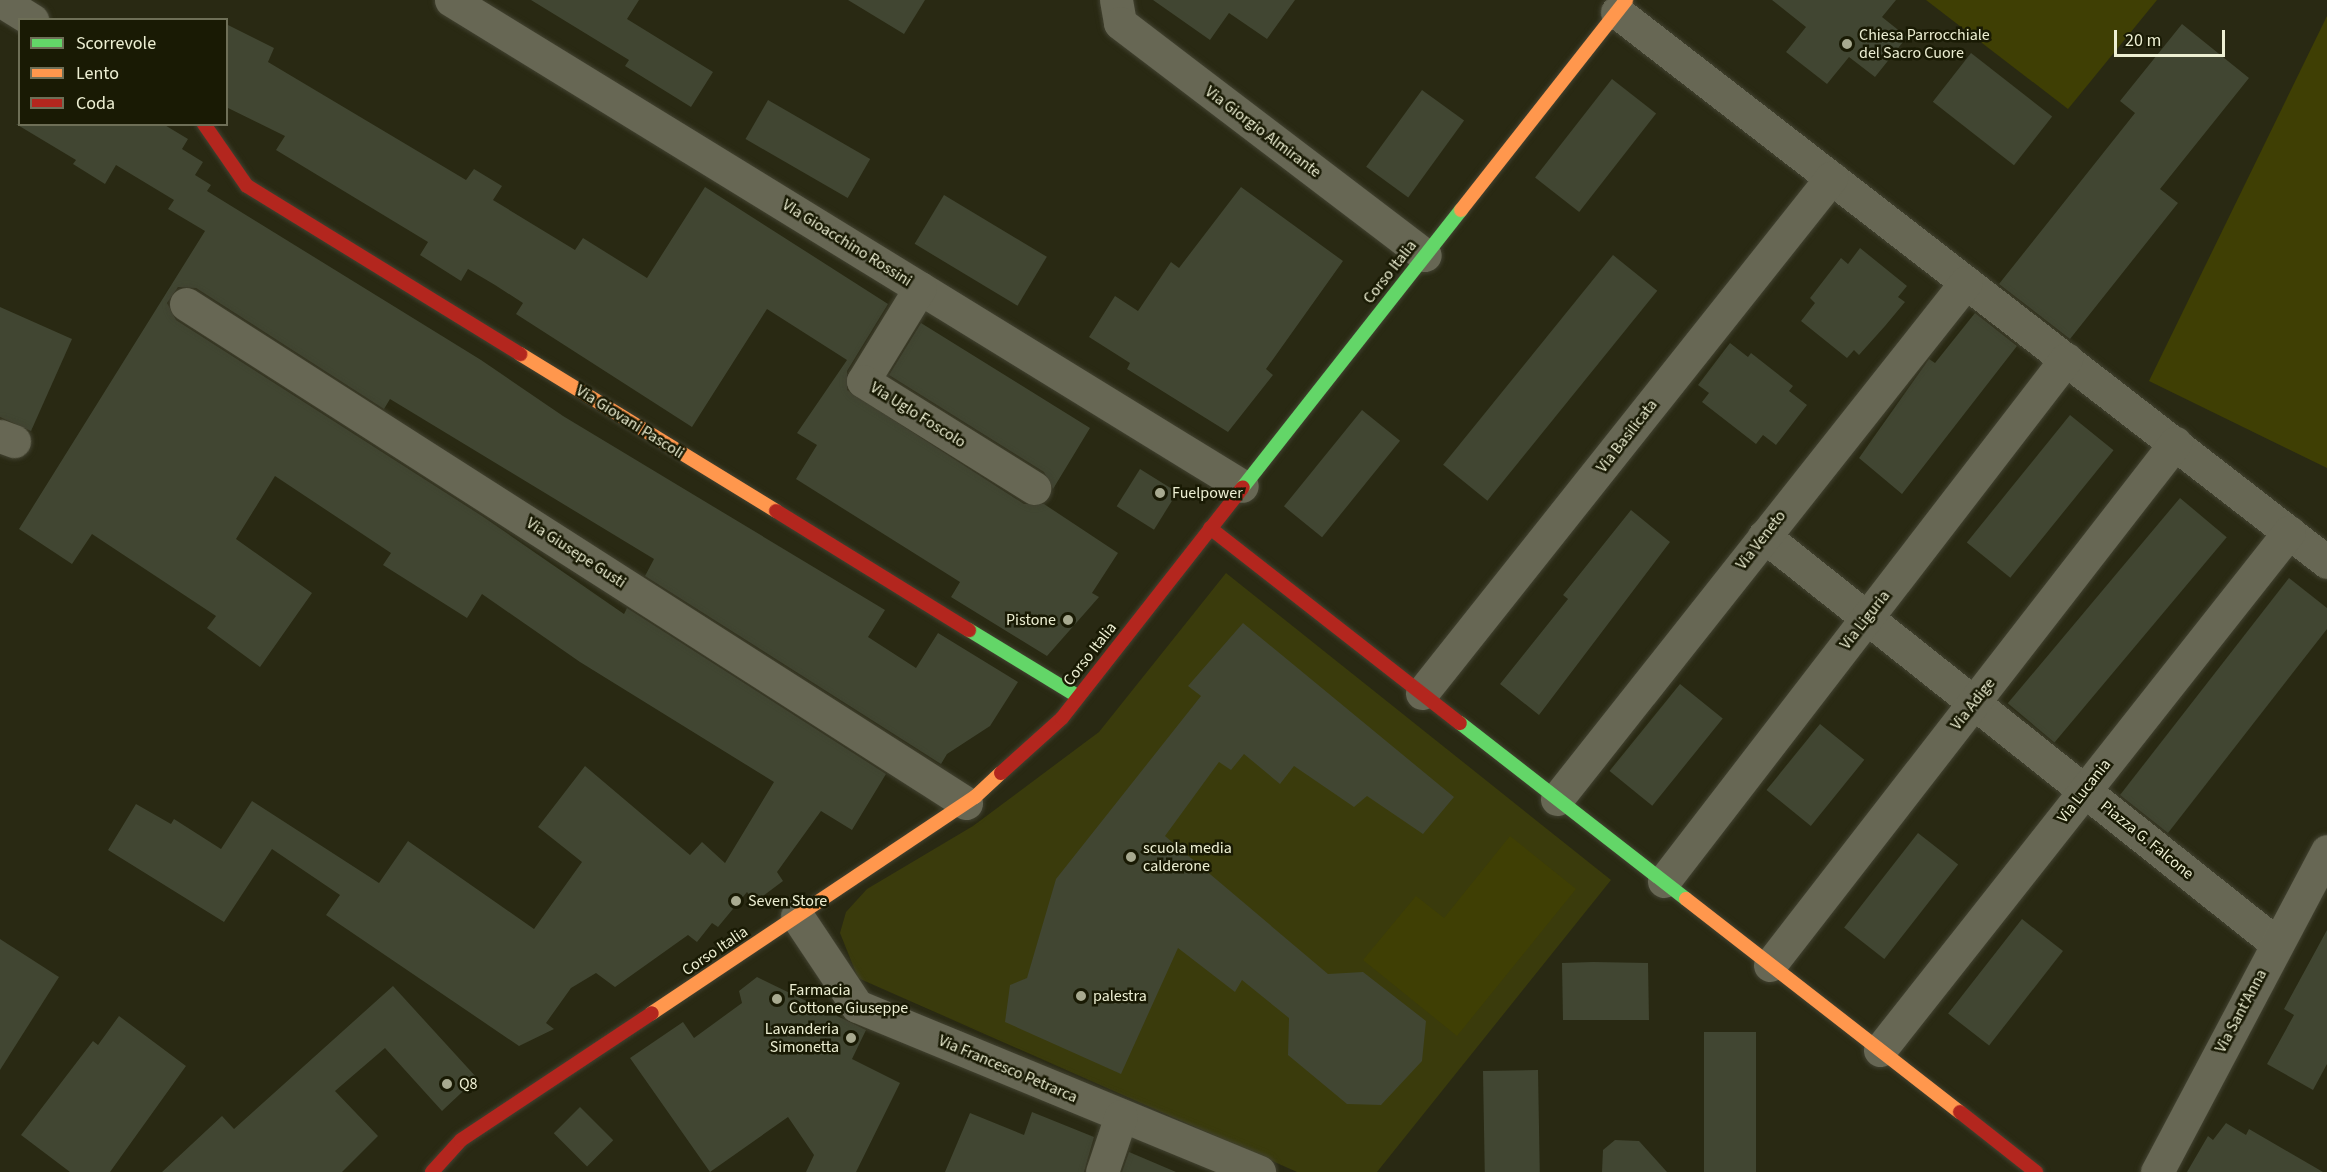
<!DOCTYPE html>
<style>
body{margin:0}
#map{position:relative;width:2327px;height:1172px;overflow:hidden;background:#292913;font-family:"Source Sans 3",sans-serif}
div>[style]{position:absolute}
.built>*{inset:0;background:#3a3b0c}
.green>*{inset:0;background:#3f3f04}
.building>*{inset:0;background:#414632;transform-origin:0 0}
.roads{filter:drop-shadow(0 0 2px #424231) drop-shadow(0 0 2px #424231)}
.street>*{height:33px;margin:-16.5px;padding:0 16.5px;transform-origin:16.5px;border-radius:16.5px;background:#676754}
.fast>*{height:14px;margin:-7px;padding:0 7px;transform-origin:7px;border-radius:7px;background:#63d668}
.slow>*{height:14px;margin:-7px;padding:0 7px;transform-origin:7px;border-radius:7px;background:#ff974d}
.jam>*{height:14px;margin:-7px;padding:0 7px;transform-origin:7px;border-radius:7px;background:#b3261e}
.dots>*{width:16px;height:16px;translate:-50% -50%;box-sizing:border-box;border:3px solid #191a04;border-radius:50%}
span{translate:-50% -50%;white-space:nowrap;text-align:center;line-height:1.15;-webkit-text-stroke:5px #191a04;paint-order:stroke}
.poi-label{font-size:16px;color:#edefd3}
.left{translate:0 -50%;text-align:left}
.right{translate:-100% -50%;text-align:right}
.street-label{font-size:16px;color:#edefd3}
.legend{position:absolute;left:18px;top:18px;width:210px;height:108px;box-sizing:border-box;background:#191a04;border:2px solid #6e6f57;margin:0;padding:8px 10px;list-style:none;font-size:18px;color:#edefd3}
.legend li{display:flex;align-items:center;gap:12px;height:30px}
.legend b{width:30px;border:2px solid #6e6f57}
.scale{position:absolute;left:2114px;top:30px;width:111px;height:27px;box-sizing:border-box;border:3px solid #edefd3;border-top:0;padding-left:8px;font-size:18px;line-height:21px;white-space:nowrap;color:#edefd3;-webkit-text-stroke:4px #191a04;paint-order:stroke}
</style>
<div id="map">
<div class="built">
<i style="clip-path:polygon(1226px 573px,1611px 880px,1377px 1172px,1297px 1172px,858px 978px,840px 933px,846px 912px,867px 889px,973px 826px,1099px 732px)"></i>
</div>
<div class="green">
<i style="clip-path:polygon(1926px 0,2157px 0,2068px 109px)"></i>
<i style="clip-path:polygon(2327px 16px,2327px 468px,2149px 381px)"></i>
<i style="clip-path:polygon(1510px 836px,1576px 889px,1457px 1036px,1363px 960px,1416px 896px,1444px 918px)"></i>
</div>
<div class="building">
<i style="clip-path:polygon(531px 0,639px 0,627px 19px,713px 72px,691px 107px,625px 66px,629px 60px)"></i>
<i style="clip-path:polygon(848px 0,925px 0,904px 34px)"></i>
<i style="clip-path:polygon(1153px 0,1295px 0,1267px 39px,1229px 13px,1210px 40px)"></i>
<i style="clip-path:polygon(1772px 0,1896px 0,1882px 17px,1907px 37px,1875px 77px,1849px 57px,1827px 84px,1786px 52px,1806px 27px)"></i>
<i style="clip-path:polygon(226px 24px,274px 48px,268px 62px,466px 180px,474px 169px,502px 186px,493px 200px,575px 250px,583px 238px,647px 278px,705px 187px,888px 304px,847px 371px,847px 390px,1024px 504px,1044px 504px,1118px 553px,1092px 593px,1099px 597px,1047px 656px,951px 597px,960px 582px,796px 479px,817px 445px,797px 433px,847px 360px,767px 309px,692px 427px,516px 314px,523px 303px,495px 285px,468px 269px,461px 281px,420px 255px,428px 242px,276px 150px,285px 136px,226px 107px)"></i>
<i style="clip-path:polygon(2182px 24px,2249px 78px,2160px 189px,2178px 203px,2070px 339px,1999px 284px,2135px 113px,2120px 101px)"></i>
<i style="left:1971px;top:53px;width:103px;height:62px;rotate:38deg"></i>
<i style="left:1612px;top:79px;width:56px;height:125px;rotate:38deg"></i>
<i style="left:1422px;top:90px;width:52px;height:95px;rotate:36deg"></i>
<i style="left:768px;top:100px;width:118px;height:45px;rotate:30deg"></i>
<i style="clip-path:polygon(16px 124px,163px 124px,188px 139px,182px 149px,203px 162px,195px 175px,211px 185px,207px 191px,481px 360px,563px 416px,885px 610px,868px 637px,916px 668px,938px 633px,1018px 682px,990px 726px,947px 754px,941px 764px,645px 576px,654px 559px,390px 399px,384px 409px,196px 288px,178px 287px,167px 303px,176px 320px,482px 516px,624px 614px,627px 608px,886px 774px,852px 830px,821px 811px,777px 872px,783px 881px,755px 902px,747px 892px,718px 927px,712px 923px,697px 942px,688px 935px,615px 987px,596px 973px,571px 988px,546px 1023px,554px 1029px,519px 1046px,326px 915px,340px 895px,272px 849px,224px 922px,108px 850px,136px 804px,171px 824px,174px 819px,221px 849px,252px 801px,379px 883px,408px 841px,534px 929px,582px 862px,538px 827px,585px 766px,690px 855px,702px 842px,725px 863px,774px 782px,580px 662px,482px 594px,467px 618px,383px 565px,391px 553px,275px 476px,236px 539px,312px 593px,260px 667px,207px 628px,216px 616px,92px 534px,72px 564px,19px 529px,205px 231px,168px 209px,174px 200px,116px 165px,105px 184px,73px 164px,76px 160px)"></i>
<i style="clip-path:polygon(1241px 187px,1343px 261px,1266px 369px,1273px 375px,1228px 432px,1127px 369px,1130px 363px,1089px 337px,1115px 296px,1138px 311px,1171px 262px,1179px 268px)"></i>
<i style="left:944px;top:195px;width:120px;height:57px;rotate:31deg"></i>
<i style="clip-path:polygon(1860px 248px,1907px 286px,1898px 297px,1905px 302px,1885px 326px,1859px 355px,1854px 350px,1847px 358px,1801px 321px,1815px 303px,1810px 298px,1841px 258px,1848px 264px)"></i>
<i style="left:1613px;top:255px;width:57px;height:270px;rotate:39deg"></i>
<i style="clip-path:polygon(0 307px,72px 339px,31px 431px,0 417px)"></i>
<i style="clip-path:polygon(1975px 313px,2017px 346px,1902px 494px,1859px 458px,1929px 359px,1935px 363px)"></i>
<i style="clip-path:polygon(921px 323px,1090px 428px,1053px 489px,1044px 472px,889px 375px)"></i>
<i style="clip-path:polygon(1730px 343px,1748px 357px,1751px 353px,1793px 386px,1789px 391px,1807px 405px,1776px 445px,1763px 435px,1756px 444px,1702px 402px,1709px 393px,1698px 385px)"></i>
<i style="left:1362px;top:410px;width:49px;height:124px;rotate:39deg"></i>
<i style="left:2070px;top:415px;width:56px;height:164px;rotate:39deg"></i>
<i style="left:1140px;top:469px;width:44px;height:44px;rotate:32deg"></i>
<i style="left:2180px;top:498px;width:61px;height:268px;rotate:40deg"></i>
<i style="clip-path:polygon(1631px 510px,1670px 542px,1539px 715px,1500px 684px,1568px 599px,1563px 595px)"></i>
<i style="clip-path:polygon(2289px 578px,2327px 608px,2327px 629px,2168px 833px,2120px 795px)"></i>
<i style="clip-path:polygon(1243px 623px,1454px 797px,1423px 834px,1367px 796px,1354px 807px,1294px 766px,1280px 784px,1244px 754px,1231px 770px,1219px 762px,1165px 836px,1328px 974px,1363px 972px,1426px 1021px,1422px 1061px,1381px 1105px,1347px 1104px,1288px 1055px,1289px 1018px,1242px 980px,1235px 992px,1178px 948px,1121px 1074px,1005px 1022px,1010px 985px,1027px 978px,1056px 879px,1201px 696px,1188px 686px)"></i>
<i style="left:1680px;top:684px;width:55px;height:112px;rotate:39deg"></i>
<i style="left:1820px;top:724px;width:57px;height:85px;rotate:39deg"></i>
<i style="left:1918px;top:833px;width:51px;height:120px;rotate:38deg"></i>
<i style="left:2022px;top:919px;width:52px;height:120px;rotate:38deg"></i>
<i style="clip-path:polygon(2327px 930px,2327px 1064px,2313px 1090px,2267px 1064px,2294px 1015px,2284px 1009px)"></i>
<i style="clip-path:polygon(0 939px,59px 977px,0 1070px)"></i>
<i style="clip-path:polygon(1593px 962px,1648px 963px,1649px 1020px,1563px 1020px,1562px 963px)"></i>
<i style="clip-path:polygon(757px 977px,866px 1030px,852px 1059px,900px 1083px,856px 1172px,806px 1172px,814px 1155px,788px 1117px,710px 1172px,630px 1058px,683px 1022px,694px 1038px,742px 1003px,739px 991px)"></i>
<i style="clip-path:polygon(393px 986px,477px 1078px,442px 1111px,385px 1048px,335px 1091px,378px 1136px,342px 1172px,162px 1172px,222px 1116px,234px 1129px)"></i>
<i style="clip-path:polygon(119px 1016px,186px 1066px,110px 1172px,70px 1172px,21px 1135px,93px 1041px,98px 1045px)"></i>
<i style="left:1756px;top:1032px;width:140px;height:52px;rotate:90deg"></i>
<i style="left:1538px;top:1070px;width:102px;height:55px;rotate:89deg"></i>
<i style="left:580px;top:1107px;width:47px;height:37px;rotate:45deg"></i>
<i style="clip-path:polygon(1032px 1112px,1094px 1137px,1084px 1172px,945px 1172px,970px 1113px,1024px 1135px)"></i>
<i style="clip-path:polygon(2226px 1123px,2246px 1135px,2249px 1129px,2323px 1172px,2187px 1172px,2208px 1136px,2213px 1140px)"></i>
<i style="clip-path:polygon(1615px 1140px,1639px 1141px,1667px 1172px,1602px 1172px,1603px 1150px)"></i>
<i style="clip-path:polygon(1129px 1152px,1176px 1172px,1122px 1172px)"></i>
</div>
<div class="roads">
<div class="street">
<i style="left:0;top:0;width:38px;rotate:32deg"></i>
<i style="left:451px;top:0;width:928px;rotate:31.57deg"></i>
<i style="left:1116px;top:0;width:23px;rotate:80deg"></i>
<i style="left:1120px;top:23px;width:383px;rotate:37.3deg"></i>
<i style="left:1617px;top:12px;width:898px;rotate:37.76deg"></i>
<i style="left:920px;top:288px;width:109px;rotate:121.5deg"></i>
<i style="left:863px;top:381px;width:202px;rotate:32deg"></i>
<i style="left:186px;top:304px;width:926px;rotate:32.61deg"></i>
<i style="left:0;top:436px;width:15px;rotate:20deg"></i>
<i style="left:1764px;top:536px;width:654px;rotate:38.48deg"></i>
<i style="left:1422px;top:693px;width:658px;rotate:-51.54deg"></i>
<i style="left:1557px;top:799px;width:659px;rotate:-51.65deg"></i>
<i style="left:1664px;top:881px;width:659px;rotate:-52.4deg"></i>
<i style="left:797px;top:916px;width:108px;rotate:56.3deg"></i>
<i style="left:857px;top:1006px;width:435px;rotate:22.4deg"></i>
<i style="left:1770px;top:965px;width:661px;rotate:-52.19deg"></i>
<i style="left:1880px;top:1050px;width:660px;rotate:-51.71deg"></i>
<i style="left:1102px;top:1172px;width:59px;rotate:-71.3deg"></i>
<i style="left:2157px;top:1172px;width:363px;rotate:-62.1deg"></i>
</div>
<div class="fast">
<i style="left:1243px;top:487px;width:352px;rotate:-51.8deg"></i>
<i style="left:969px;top:630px;width:127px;rotate:31.4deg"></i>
<i style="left:1460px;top:723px;width:286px;rotate:37.9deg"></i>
</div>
<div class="slow">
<i style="left:1461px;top:210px;width:267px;rotate:-51.8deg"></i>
<i style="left:520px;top:354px;width:300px;rotate:31.5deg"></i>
<i style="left:1686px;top:899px;width:347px;rotate:37.9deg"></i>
<i style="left:652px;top:1013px;width:389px;rotate:-33.8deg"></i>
<i style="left:975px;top:797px;width:35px;rotate:-43deg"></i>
</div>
<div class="jam">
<i style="left:204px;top:124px;width:75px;rotate:55.3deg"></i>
<i style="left:247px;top:186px;width:321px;rotate:31.6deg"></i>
<i style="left:776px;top:511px;width:227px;rotate:31.7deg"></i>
<i style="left:1210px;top:528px;width:317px;rotate:38deg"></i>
<i style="left:1001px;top:773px;width:82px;rotate:-42deg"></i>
<i style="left:1062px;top:718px;width:293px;rotate:-51.9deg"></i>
<i style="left:1960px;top:1112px;width:97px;rotate:38.3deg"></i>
<i style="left:432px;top:1172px;width:43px;rotate:-47.8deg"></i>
<i style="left:461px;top:1140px;width:229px;rotate:-33.6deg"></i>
</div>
</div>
<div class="dots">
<i style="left:1847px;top:44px;background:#a8aa90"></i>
<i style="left:1160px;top:493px;background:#a8aa90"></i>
<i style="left:1068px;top:620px;background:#a8aa90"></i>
<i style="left:1131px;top:857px;background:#a8aa90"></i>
<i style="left:736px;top:901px;background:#a8aa90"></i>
<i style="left:1081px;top:996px;background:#a8aa90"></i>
<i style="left:777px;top:999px;background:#a8aa90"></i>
<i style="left:851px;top:1038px;background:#a8aa90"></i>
<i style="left:447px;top:1084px;background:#a8aa90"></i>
</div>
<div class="poi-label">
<span class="left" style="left:1859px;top:44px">Chiesa Parrocchiale<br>del Sacro Cuore</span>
<span class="left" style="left:1172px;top:493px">Fuelpower</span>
<span class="right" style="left:1056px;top:620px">Pistone</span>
<span class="left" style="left:1143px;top:857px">scuola media<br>calderone</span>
<span class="left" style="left:748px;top:901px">Seven Store</span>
<span class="left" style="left:789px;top:999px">Farmacia<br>Cottone Giuseppe</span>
<span class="left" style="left:1093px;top:996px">palestra</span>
<span class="right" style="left:839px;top:1038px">Lavanderia<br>Simonetta</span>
<span class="left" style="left:459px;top:1084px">Q8</span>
</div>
<div class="street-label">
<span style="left:1263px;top:132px;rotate:37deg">Via Giorgio Almirante</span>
<span style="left:847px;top:243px;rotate:32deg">VIa Gioacchino Rossini</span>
<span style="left:1390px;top:272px;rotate:-52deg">Corso Italia</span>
<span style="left:918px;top:415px;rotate:32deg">Via Uglo Foscolo</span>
<span style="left:630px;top:422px;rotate:32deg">Via Giovani Pascoli</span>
<span style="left:1627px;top:436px;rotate:-52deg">Via Basilicata</span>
<span style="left:1761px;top:540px;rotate:-52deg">Via Veneto</span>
<span style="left:576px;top:553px;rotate:33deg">Via Giusepe Gusti</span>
<span style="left:1865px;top:620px;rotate:-52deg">Via Liguria</span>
<span style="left:1090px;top:654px;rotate:-52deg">Corso Italia</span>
<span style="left:1973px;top:704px;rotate:-52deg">Via Adige</span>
<span style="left:2084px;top:791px;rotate:-52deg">Via Lucania</span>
<span style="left:2147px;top:840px;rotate:39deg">Piazza G. Falcone</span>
<span style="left:715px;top:951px;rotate:-34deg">Corso Italia</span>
<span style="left:2241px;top:1011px;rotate:-62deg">Via Sant'Anna</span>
<span style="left:1008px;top:1069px;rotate:23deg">Via Francesco Petrarca</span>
</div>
<ul class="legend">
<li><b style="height:8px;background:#63d668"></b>Scorrevole</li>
<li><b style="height:8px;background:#ff974d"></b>Lento</li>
<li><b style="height:8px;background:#b3261e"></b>Coda</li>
</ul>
<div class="scale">20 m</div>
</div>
